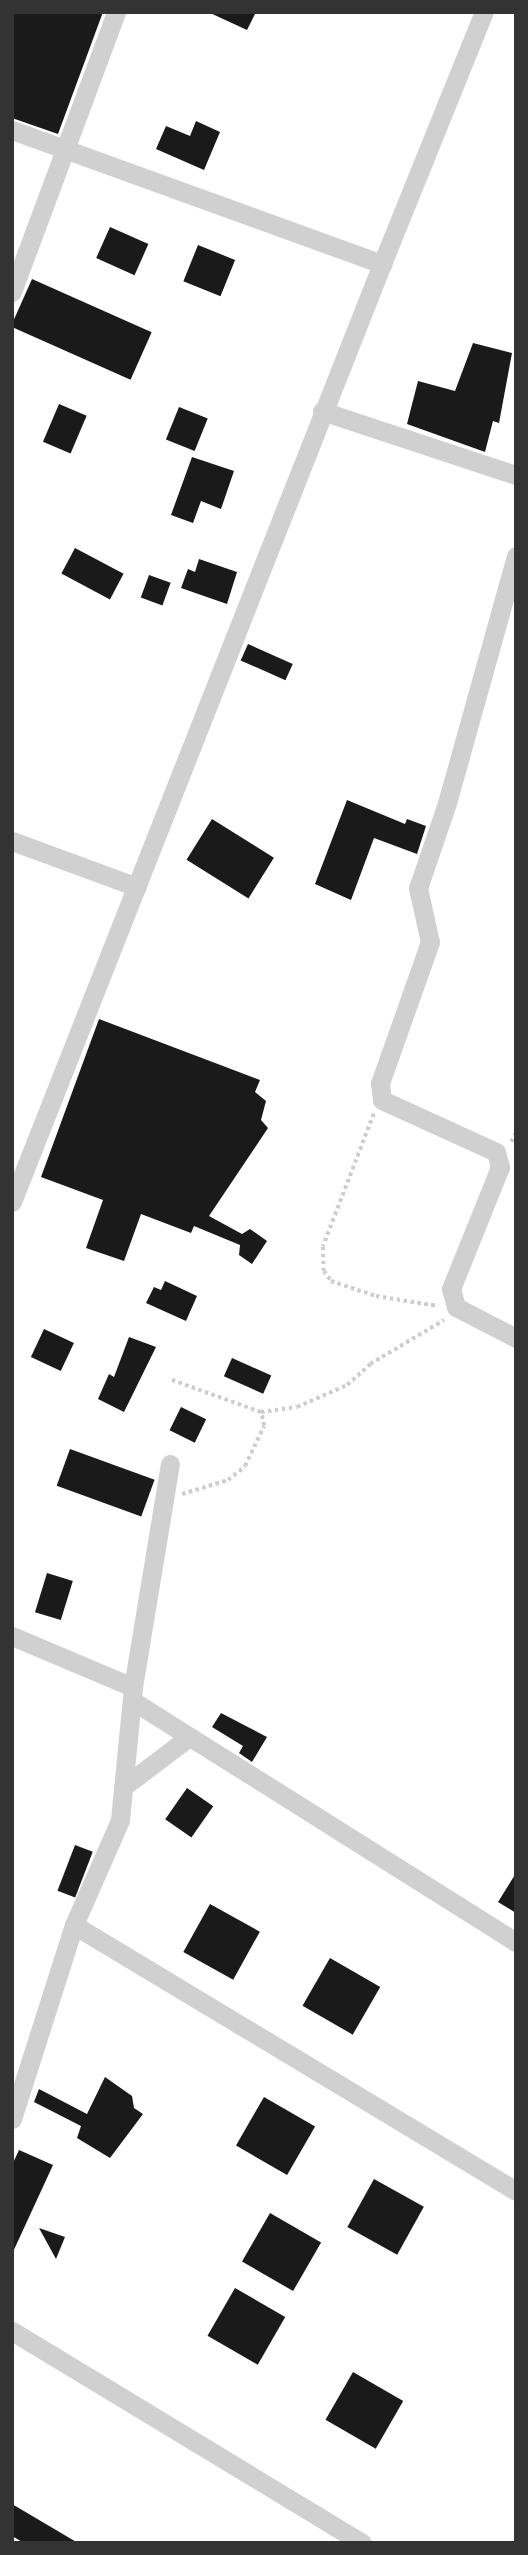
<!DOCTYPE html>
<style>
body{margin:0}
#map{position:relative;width:528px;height:2555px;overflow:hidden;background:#fff;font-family:"Space Grotesk",sans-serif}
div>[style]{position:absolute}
.building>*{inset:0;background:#1a1a1a;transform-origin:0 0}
.path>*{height:3.5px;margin-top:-1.75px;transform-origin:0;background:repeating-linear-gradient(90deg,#cdcdcd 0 3.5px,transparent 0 7px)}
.minor>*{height:19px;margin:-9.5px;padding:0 9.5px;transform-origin:9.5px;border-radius:9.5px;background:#d0d0d0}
span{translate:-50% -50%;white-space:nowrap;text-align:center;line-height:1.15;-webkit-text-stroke:7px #fff;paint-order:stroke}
.frame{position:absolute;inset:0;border:14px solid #333;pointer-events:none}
</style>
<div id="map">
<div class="building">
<i style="clip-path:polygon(12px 12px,103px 12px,58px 134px,12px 118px)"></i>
<i style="clip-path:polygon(208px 12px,256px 12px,247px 30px)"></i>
<i style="clip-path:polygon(196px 121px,220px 132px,204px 170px,156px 149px,166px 126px,190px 136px)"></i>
<i style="left:110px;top:227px;width:42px;height:34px;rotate:24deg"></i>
<i style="left:198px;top:245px;width:40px;height:39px;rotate:22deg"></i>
<i style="left:32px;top:279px;width:131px;height:52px;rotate:24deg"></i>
<i style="clip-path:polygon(473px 343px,512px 353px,499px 423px,493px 421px,485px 452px,407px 424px,418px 381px,455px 391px)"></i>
<i style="left:59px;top:404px;width:30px;height:41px;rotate:23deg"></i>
<i style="left:179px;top:407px;width:31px;height:35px;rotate:22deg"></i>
<i style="clip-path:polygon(192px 457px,234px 471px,221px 509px,201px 501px,193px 523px,171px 515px)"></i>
<i style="left:75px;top:548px;width:55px;height:29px;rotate:28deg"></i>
<i style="clip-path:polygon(199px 559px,237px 572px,227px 604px,181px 588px,188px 569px,195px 572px)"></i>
<i style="left:149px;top:575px;width:23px;height:24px;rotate:20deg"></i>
<i style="left:248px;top:644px;width:49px;height:18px;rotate:24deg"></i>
<i style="clip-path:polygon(347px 800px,405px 824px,407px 819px,426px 826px,417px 854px,374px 838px,351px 900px,315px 884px)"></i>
<i style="left:212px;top:819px;width:73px;height:48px;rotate:32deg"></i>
<i style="clip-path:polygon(99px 1019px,260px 1080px,255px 1092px,266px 1101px,261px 1120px,268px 1128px,209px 1216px,242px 1234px,250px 1229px,267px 1241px,252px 1264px,239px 1255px,240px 1245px,194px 1226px,191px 1233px,141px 1214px,124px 1261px,86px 1248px,103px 1200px,41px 1177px)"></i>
<i style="clip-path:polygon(165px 1281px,197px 1296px,186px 1321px,146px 1303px,154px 1287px,161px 1290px)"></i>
<i style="left:44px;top:1329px;width:33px;height:31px;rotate:25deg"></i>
<i style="clip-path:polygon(129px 1337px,156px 1347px,124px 1412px,98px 1399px,109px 1374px,114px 1377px)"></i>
<i style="left:232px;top:1358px;width:43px;height:20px;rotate:24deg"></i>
<i style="left:181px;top:1407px;width:28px;height:26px;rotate:26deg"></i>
<i style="left:70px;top:1449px;width:90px;height:39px;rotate:20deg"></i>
<i style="left:47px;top:1573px;width:27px;height:41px;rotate:17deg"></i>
<i style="clip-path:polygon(221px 1713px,267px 1737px,252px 1762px,239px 1753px,243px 1746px,212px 1727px)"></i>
<i style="left:187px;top:1788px;width:32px;height:38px;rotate:35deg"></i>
<i style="left:75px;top:1845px;width:19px;height:49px;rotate:21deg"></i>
<i style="clip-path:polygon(516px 1873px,516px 1913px,498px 1902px)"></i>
<i style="left:210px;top:1904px;width:57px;height:55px;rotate:29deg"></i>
<i style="left:330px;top:1958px;width:58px;height:55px;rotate:30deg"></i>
<i style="clip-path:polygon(105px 2077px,132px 2096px,134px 2108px,143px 2114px,110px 2158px,77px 2138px,81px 2126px,34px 2102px,39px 2089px,87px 2114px)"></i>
<i style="left:264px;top:2097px;width:59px;height:56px;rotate:30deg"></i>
<i style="clip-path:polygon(19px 2150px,53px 2165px,12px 2254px,12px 2165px)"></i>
<i style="left:374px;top:2179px;width:57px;height:55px;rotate:29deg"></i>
<i style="left:270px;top:2213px;width:59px;height:56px;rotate:30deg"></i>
<i style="clip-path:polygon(39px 2228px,65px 2237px,56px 2259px)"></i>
<i style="left:235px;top:2288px;width:58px;height:55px;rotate:30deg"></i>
<i style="left:353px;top:2372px;width:58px;height:55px;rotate:30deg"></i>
<i style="clip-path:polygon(12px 2504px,78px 2543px,24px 2543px,12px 2536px)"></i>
</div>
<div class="path">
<i style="left:374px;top:1114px;width:142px;rotate:111deg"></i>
<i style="left:323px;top:1247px;width:24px;rotate:88deg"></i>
<i style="left:324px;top:1271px;width:12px;rotate:55deg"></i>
<i style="left:331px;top:1281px;width:47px;rotate:18.4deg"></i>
<i style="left:376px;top:1296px;width:63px;rotate:9.2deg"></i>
<i style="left:511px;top:1142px;width:11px;rotate:-63deg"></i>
<i style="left:172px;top:1380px;width:95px;rotate:19.8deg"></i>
<i style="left:261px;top:1412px;width:36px;rotate:-8deg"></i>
<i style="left:297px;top:1407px;width:55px;rotate:-23.7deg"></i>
<i style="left:347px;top:1385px;width:31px;rotate:-42deg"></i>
<i style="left:370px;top:1364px;width:86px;rotate:-30.7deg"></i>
<i style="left:182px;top:1494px;width:48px;rotate:-16.9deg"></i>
<i style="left:228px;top:1480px;width:22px;rotate:-39deg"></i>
<i style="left:245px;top:1466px;width:44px;rotate:-64.6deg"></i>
<i style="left:264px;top:1426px;width:14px;rotate:-102deg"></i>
</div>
<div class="minor">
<i style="left:12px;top:130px;width:394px;rotate:19.9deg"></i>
<i style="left:382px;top:264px;width:1008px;rotate:111.53deg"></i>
<i style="left:382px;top:264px;width:272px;rotate:-68deg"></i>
<i style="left:12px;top:292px;width:299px;rotate:-69.6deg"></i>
<i style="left:322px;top:411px;width:204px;rotate:18.3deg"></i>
<i style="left:516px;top:556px;width:256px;rotate:105.6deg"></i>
<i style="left:447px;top:803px;width:90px;rotate:108.8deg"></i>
<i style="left:418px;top:888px;width:55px;rotate:77.5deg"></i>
<i style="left:430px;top:942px;width:150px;rotate:109.5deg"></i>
<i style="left:380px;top:1083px;width:17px;rotate:83deg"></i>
<i style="left:382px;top:1100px;width:125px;rotate:24.5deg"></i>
<i style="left:496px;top:1152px;width:16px;rotate:75deg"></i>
<i style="left:500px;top:1167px;width:131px;rotate:111.9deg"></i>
<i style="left:451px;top:1289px;width:19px;rotate:74deg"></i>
<i style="left:456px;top:1307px;width:68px;rotate:27.3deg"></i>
<i style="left:12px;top:841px;width:133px;rotate:20.2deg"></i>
<i style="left:12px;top:1636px;width:131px;rotate:22.9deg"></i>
<i style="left:133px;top:1701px;width:453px;rotate:32.2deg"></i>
<i style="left:123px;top:1787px;width:83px;rotate:-37.1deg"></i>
<i style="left:74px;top:1925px;width:516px;rotate:31.04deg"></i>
<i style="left:12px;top:2119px;width:204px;rotate:-72.3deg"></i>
<i style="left:74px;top:1925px;width:115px;rotate:-66.3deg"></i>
<i style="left:120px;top:1820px;width:134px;rotate:-84.4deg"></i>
<i style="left:133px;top:1687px;width:226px;rotate:-80.6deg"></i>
<i style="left:12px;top:2331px;width:409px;rotate:31.2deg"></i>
</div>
<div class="frame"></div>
</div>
